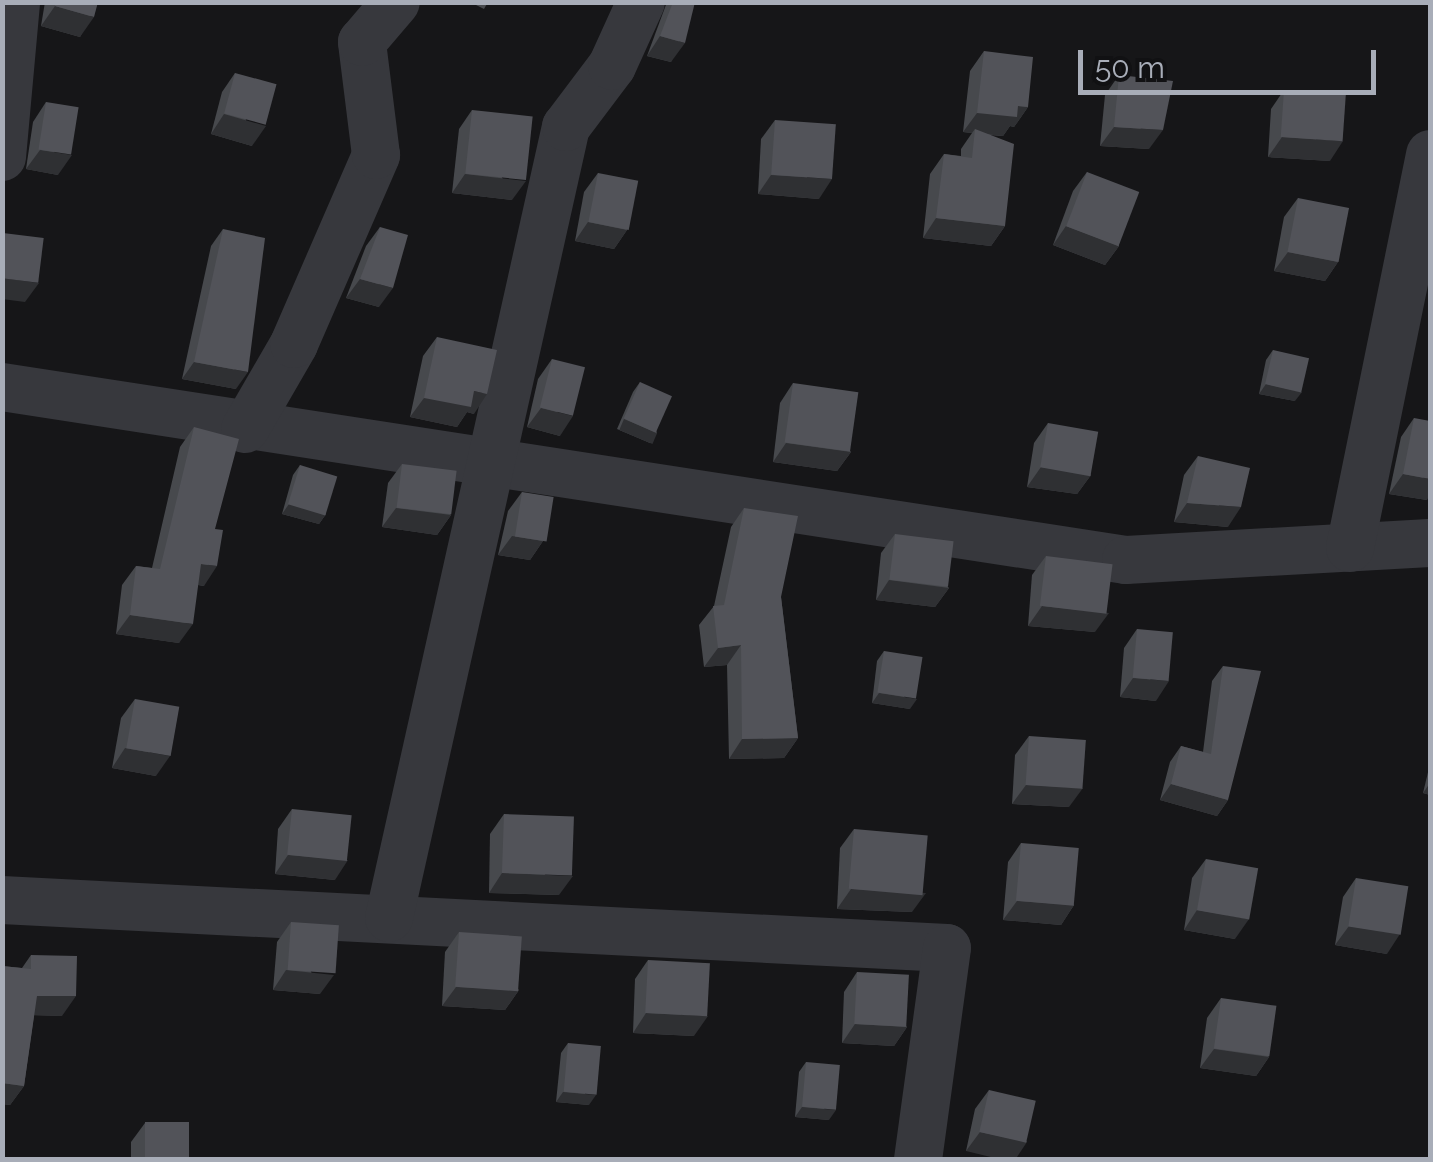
<!DOCTYPE html>
<style>
body{margin:0}
#map{position:relative;width:1433px;height:1162px;overflow:hidden;background:#161618;font-family:Raleway,sans-serif}
div>[style]{position:absolute}
.minor>*{height:48px;margin:-24px;padding:0 24px;transform-origin:24px;border-radius:24px;background:#37383d}
.wall>*{inset:0;background:#47494d}
.shaded-wall>*{inset:0;background:#2f3033;transform-origin:0 0}
.building>*{inset:0;background:#525359;transform-origin:0 0}
span{translate:-50% -50%;white-space:nowrap;text-align:center;line-height:1.15;-webkit-text-stroke:10px #111113;paint-order:stroke}
.frame{position:absolute;inset:0;border:5px solid #a8adb8;pointer-events:none}
.scale{position:absolute;left:1078px;top:50px;width:298px;height:45px;box-sizing:border-box;border:5px solid #a8adb8;border-top:0;padding-left:12px;font-size:30px;line-height:35px;white-space:nowrap;color:#a8adb8;-webkit-text-stroke:8px #111113;paint-order:stroke}
</style>
<div id="map">
<div class="minor">
<i style="left:2px;top:157px;width:156px;rotate:-84.8deg"></i>
<i style="left:2px;top:387px;width:1137px;rotate:8.75deg"></i>
<i style="left:1126px;top:560px;width:304px;rotate:-3.2deg"></i>
<i style="left:245px;top:429px;width:98px;rotate:-60deg"></i>
<i style="left:294px;top:344px;width:206px;rotate:-66.5deg"></i>
<i style="left:376px;top:155px;width:114px;rotate:-97.1deg"></i>
<i style="left:362px;top:42px;width:52px;rotate:-49.6deg"></i>
<i style="left:1350px;top:548px;width:402px;rotate:-78.5deg"></i>
<i style="left:2px;top:900px;width:946px;rotate:2.91deg"></i>
<i style="left:947px;top:948px;width:214px;rotate:97.8deg"></i>
<i style="left:389px;top:918px;width:811px;rotate:-77.39deg"></i>
<i style="left:566px;top:127px;width:76px;rotate:-53deg"></i>
<i style="left:612px;top:66px;width:70px;rotate:-65.6deg"></i>
</div>
<div class="wall">
<i style="clip-path:polygon(45px 2px,98px 2px,80px 37px,41px 26px)"></i>
<i style="clip-path:polygon(470px 2px,488px 2px,484px 9px)"></i>
<i style="clip-path:polygon(667px 2px,695px 2px,671px 62px,647px 56px)"></i>
<i style="clip-path:polygon(984px 51px,1028px 107px,1014px 127px,1010px 126px,1003px 136px,989px 135px,1005px 226px,991px 246px,923px 238px,930px 174px,944px 154px,961px 156px,961px 149px,972px 133px,963px 132px,970px 71px)"></i>
<i style="clip-path:polygon(235px 73px,252px 146px,211px 134px,222px 92px)"></i>
<i style="clip-path:polygon(1119px 75px,1149px 149px,1100px 146px,1105px 95px)"></i>
<i style="clip-path:polygon(1284px 90px,1330px 161px,1268px 157px,1271px 109px)"></i>
<i style="clip-path:polygon(46px 102px,58px 175px,26px 169px,33px 122px)"></i>
<i style="clip-path:polygon(472px 110px,512px 200px,452px 193px,459px 129px)"></i>
<i style="clip-path:polygon(775px 120px,819px 199px,758px 194px,761px 139px)"></i>
<i style="clip-path:polygon(1087px 172px,1119px 246px,1105px 265px,1053px 245px,1073px 191px)"></i>
<i style="clip-path:polygon(598px 173px,627px 230px,614px 249px,575px 241px,584px 192px)"></i>
<i style="clip-path:polygon(1298px 198px,1338px 262px,1325px 281px,1274px 271px,1284px 217px)"></i>
<i style="clip-path:polygon(380px 227px,379px 307px,346px 298px,366px 246px)"></i>
<i style="clip-path:polygon(223px 229px,236px 389px,182px 379px,211px 246px)"></i>
<i style="clip-path:polygon(437px 337px,474px 414px,467px 412px,457px 427px,410px 417px,423px 356px)"></i>
<i style="clip-path:polygon(1273px 350px,1295px 401px,1259px 394px,1266px 360px)"></i>
<i style="clip-path:polygon(552px 359px,560px 436px,527px 427px,538px 379px)"></i>
<i style="clip-path:polygon(640px 382px,657px 433px,650px 443px,617px 429px,633px 392px)"></i>
<i style="clip-path:polygon(793px 383px,851px 452px,837px 471px,773px 462px,780px 403px)"></i>
<i style="clip-path:polygon(1414px 418px,1427px 500px,1389px 494px,1401px 437px)"></i>
<i style="clip-path:polygon(1048px 423px,1091px 475px,1077px 494px,1027px 487px,1034px 443px)"></i>
<i style="clip-path:polygon(194px 427px,215px 529px,204px 586px,198px 585px,179px 643px,116px 634px,122px 585px,136px 566px,152px 568px,180px 447px)"></i>
<i style="clip-path:polygon(1198px 456px,1228px 527px,1174px 522px,1184px 475px)"></i>
<i style="clip-path:polygon(402px 464px,451px 515px,437px 535px,382px 527px,388px 483px)"></i>
<i style="clip-path:polygon(300px 465px,326px 514px,319px 524px,282px 514px,293px 475px)"></i>
<i style="clip-path:polygon(522px 492px,543px 541px,530px 560px,498px 555px,508px 511px)"></i>
<i style="clip-path:polygon(744px 508px,781px 597px,798px 738px,784px 758px,729px 759px,727px 665px,704px 667px,699px 625px,714px 606px,731px 527px)"></i>
<i style="clip-path:polygon(895px 534px,949px 588px,935px 607px,876px 600px,881px 553px)"></i>
<i style="clip-path:polygon(1046px 556px,1095px 632px,1028px 626px,1032px 575px)"></i>
<i style="clip-path:polygon(1137px 629px,1156px 701px,1120px 697px,1124px 648px)"></i>
<i style="clip-path:polygon(884px 651px,910px 709px,872px 703px,877px 661px)"></i>
<i style="clip-path:polygon(1223px 666px,1228px 800px,1217px 816px,1160px 800px,1170px 762px,1181px 746px,1203px 752px,1212px 681px)"></i>
<i style="clip-path:polygon(135px 699px,156px 776px,112px 768px,121px 718px)"></i>
<i style="clip-path:polygon(1029px 736px,1069px 807px,1012px 804px,1015px 755px)"></i>
<i style="clip-path:polygon(1430px 764px,1430px 795px,1423px 793px)"></i>
<i style="clip-path:polygon(292px 809px,335px 880px,275px 874px,278px 829px)"></i>
<i style="clip-path:polygon(504px 814px,559px 895px,489px 893px,490px 834px)"></i>
<i style="clip-path:polygon(854px 829px,912px 912px,837px 909px,840px 848px)"></i>
<i style="clip-path:polygon(1021px 843px,1074px 905px,1061px 925px,1003px 920px,1008px 862px)"></i>
<i style="clip-path:polygon(1206px 859px,1235px 939px,1184px 930px,1192px 878px)"></i>
<i style="clip-path:polygon(1356px 878px,1387px 954px,1335px 945px,1343px 897px)"></i>
<i style="clip-path:polygon(291px 922px,320px 994px,273px 990px,277px 942px)"></i>
<i style="clip-path:polygon(459px 932px,519px 990px,505px 1010px,442px 1006px,445px 952px)"></i>
<i style="clip-path:polygon(31px 955px,62px 1016px,34px 1015px,24px 1086px,10px 1105px,2px 1104px,2px 966px,22px 968px)"></i>
<i style="clip-path:polygon(648px 960px,694px 1036px,633px 1033px,635px 979px)"></i>
<i style="clip-path:polygon(857px 972px,907px 1027px,894px 1046px,842px 1043px,844px 992px)"></i>
<i style="clip-path:polygon(1221px 998px,1269px 1057px,1256px 1076px,1200px 1068px,1207px 1018px)"></i>
<i style="clip-path:polygon(568px 1043px,589px 1105px,556px 1102px,561px 1053px)"></i>
<i style="clip-path:polygon(806px 1062px,829px 1120px,795px 1117px,799px 1072px)"></i>
<i style="clip-path:polygon(989px 1090px,1027px 1142px,966px 1151px,975px 1109px)"></i>
<i style="clip-path:polygon(145px 1123px,189px 1160px,131px 1160px,131px 1142px)"></i>
</div>
<div class="shaded-wall">
<i style="clip-path:polygon(55px 6px,94px 17px,80px 37px,41px 26px)"></i>
<i style="clip-path:polygon(660px 36px,685px 43px,671px 62px,647px 56px)"></i>
<i style="clip-path:polygon(1018px 106px,1028px 107px,1014px 127px,1010px 126px,1003px 136px,975px 133px,975px 129px,972px 133px,963px 132px,977px 113px)"></i>
<i style="clip-path:polygon(224px 114px,266px 126px,252px 146px,211px 134px)"></i>
<i style="clip-path:polygon(1114px 127px,1163px 130px,1149px 149px,1100px 146px)"></i>
<i style="clip-path:polygon(1282px 137px,1343px 141px,1330px 161px,1268px 157px)"></i>
<i style="clip-path:polygon(40px 150px,72px 155px,58px 175px,26px 169px)"></i>
<i style="clip-path:polygon(465px 174px,526px 181px,512px 200px,452px 193px)"></i>
<i style="clip-path:polygon(771px 175px,832px 179px,819px 199px,758px 194px)"></i>
<i style="clip-path:polygon(936px 218px,1005px 226px,991px 246px,923px 238px)"></i>
<i style="clip-path:polygon(588px 222px,627px 230px,614px 249px,575px 241px)"></i>
<i style="clip-path:polygon(1066px 226px,1119px 246px,1105px 265px,1053px 245px)"></i>
<i style="clip-path:polygon(1288px 252px,1338px 262px,1325px 281px,1274px 271px)"></i>
<i style="clip-path:polygon(2px 278px,39px 283px,25px 302px,2px 299px)"></i>
<i style="clip-path:polygon(360px 279px,393px 288px,379px 307px,346px 298px)"></i>
<i style="clip-path:polygon(194px 362px,248px 372px,236px 389px,182px 379px)"></i>
<i style="clip-path:polygon(1266px 384px,1302px 392px,1295px 401px,1259px 394px)"></i>
<i style="clip-path:polygon(474px 391px,487px 394px,474px 414px,467px 412px,457px 427px,410px 417px,424px 398px)"></i>
<i style="clip-path:polygon(541px 408px,573px 416px,560px 436px,527px 427px)"></i>
<i style="left:624px;top:419px;width:36px;height:12px;rotate:23deg"></i>
<i style="clip-path:polygon(786px 443px,851px 452px,837px 471px,773px 462px)"></i>
<i style="clip-path:polygon(1041px 467px,1091px 475px,1077px 494px,1027px 487px)"></i>
<i style="clip-path:polygon(1403px 474px,1430px 479px,1430px 495px,1427px 500px,1389px 494px)"></i>
<i style="clip-path:polygon(1187px 503px,1241px 507px,1228px 527px,1174px 522px)"></i>
<i style="clip-path:polygon(289px 504px,326px 514px,319px 524px,282px 514px)"></i>
<i style="clip-path:polygon(396px 508px,451px 515px,437px 535px,382px 527px)"></i>
<i style="clip-path:polygon(512px 536px,543px 541px,530px 560px,498px 555px)"></i>
<i style="clip-path:polygon(201px 564px,217px 566px,204px 586px,188px 583px)"></i>
<i style="clip-path:polygon(889px 580px,949px 588px,935px 607px,876px 600px)"></i>
<i style="clip-path:polygon(1042px 606px,1109px 613px,1095px 632px,1028px 626px)"></i>
<i style="clip-path:polygon(130px 615px,193px 624px,179px 643px,116px 634px)"></i>
<i style="clip-path:polygon(741px 645px,727px 665px,704px 667px,718px 648px)"></i>
<i style="clip-path:polygon(1133px 678px,1169px 681px,1156px 701px,1120px 697px)"></i>
<i style="clip-path:polygon(879px 693px,917px 699px,910px 709px,872px 703px)"></i>
<i style="clip-path:polygon(798px 738px,784px 758px,729px 759px,742px 739px)"></i>
<i style="clip-path:polygon(125px 748px,170px 756px,156px 776px,112px 768px)"></i>
<i style="clip-path:polygon(1430px 783px,1430px 795px,1423px 793px)"></i>
<i style="clip-path:polygon(1171px 784px,1228px 800px,1217px 816px,1160px 800px)"></i>
<i style="clip-path:polygon(1026px 785px,1083px 788px,1069px 807px,1012px 804px)"></i>
<i style="clip-path:polygon(288px 855px,348px 860px,335px 880px,275px 874px)"></i>
<i style="clip-path:polygon(502px 873px,573px 876px,559px 895px,489px 893px)"></i>
<i style="clip-path:polygon(851px 889px,926px 893px,912px 912px,837px 909px)"></i>
<i style="clip-path:polygon(1017px 901px,1074px 905px,1061px 925px,1003px 920px)"></i>
<i style="clip-path:polygon(1197px 910px,1249px 919px,1235px 939px,1184px 930px)"></i>
<i style="clip-path:polygon(1349px 926px,1400px 934px,1387px 954px,1335px 945px)"></i>
<i style="clip-path:polygon(286px 970px,334px 975px,320px 994px,273px 990px)"></i>
<i style="clip-path:polygon(456px 987px,519px 990px,505px 1010px,442px 1006px)"></i>
<i style="clip-path:polygon(37px 996px,76px 996px,62px 1016px,23px 1015px)"></i>
<i style="clip-path:polygon(646px 1013px,708px 1016px,694px 1036px,633px 1033px)"></i>
<i style="clip-path:polygon(855px 1024px,907px 1027px,894px 1046px,842px 1043px)"></i>
<i style="clip-path:polygon(1214px 1049px,1269px 1057px,1256px 1076px,1200px 1068px)"></i>
<i style="clip-path:polygon(2px 1083px,24px 1086px,10px 1105px,2px 1104px)"></i>
<i style="clip-path:polygon(563px 1092px,596px 1095px,589px 1105px,556px 1102px)"></i>
<i style="clip-path:polygon(802px 1107px,836px 1110px,829px 1120px,795px 1117px)"></i>
<i style="clip-path:polygon(980px 1132px,1027px 1142px,1015px 1160px,1003px 1160px,966px 1151px)"></i>
</div>
<div class="building">
<i style="clip-path:polygon(56px 2px,98px 2px,94px 17px,55px 6px)"></i>
<i style="clip-path:polygon(673px 2px,695px 2px,685px 43px,660px 36px)"></i>
<i style="clip-path:polygon(984px 51px,1033px 57px,1028px 107px,1018px 106px,1017px 117px,977px 113px)"></i>
<i style="left:235px;top:73px;width:43px;height:42px;rotate:15deg"></i>
<i style="clip-path:polygon(1119px 75px,1173px 81px,1163px 130px,1114px 127px)"></i>
<i style="left:1284px;top:90px;width:62px;height:47px;rotate:4deg"></i>
<i style="left:46px;top:102px;width:33px;height:48px;rotate:9deg"></i>
<i style="left:472px;top:110px;width:61px;height:64px;rotate:6deg"></i>
<i style="left:775px;top:120px;width:61px;height:55px;rotate:4deg"></i>
<i style="clip-path:polygon(975px 129px,1014px 144px,1005px 226px,936px 218px,944px 154px,972px 158px)"></i>
<i style="left:1087px;top:172px;width:56px;height:58px;rotate:21deg"></i>
<i style="left:598px;top:173px;width:41px;height:50px;rotate:11deg"></i>
<i style="left:1298px;top:198px;width:52px;height:55px;rotate:11deg"></i>
<i style="clip-path:polygon(380px 227px,408px 235px,393px 288px,360px 279px)"></i>
<i style="clip-path:polygon(223px 229px,265px 238px,248px 372px,194px 362px)"></i>
<i style="left:3px;top:233px;width:41px;height:45px;rotate:7deg"></i>
<i style="clip-path:polygon(437px 337px,497px 350px,487px 394px,474px 391px,471px 407px,424px 398px)"></i>
<i style="left:1273px;top:350px;width:37px;height:35px;rotate:13deg"></i>
<i style="left:552px;top:359px;width:34px;height:50px;rotate:14deg"></i>
<i style="left:640px;top:382px;width:35px;height:40px;rotate:24deg"></i>
<i style="left:793px;top:383px;width:66px;height:60px;rotate:8deg"></i>
<i style="clip-path:polygon(1414px 418px,1430px 421px,1430px 479px,1403px 474px)"></i>
<i style="left:1048px;top:423px;width:51px;height:45px;rotate:10deg"></i>
<i style="clip-path:polygon(194px 427px,239px 439px,215px 529px,223px 530px,217px 566px,201px 564px,193px 624px,130px 615px,136px 566px,160px 569px)"></i>
<i style="clip-path:polygon(1198px 456px,1250px 468px,1241px 507px,1187px 503px)"></i>
<i style="left:402px;top:464px;width:55px;height:44px;rotate:7deg"></i>
<i style="left:300px;top:465px;width:39px;height:41px;rotate:17deg"></i>
<i style="left:522px;top:492px;width:32px;height:45px;rotate:9deg"></i>
<i style="clip-path:polygon(744px 508px,798px 516px,781px 597px,798px 738px,742px 739px,741px 645px,718px 648px,713px 606px,724px 605px)"></i>
<i style="left:895px;top:534px;width:59px;height:46px;rotate:7deg"></i>
<i style="left:1046px;top:556px;width:67px;height:50px;rotate:7deg"></i>
<i style="left:1137px;top:629px;width:36px;height:49px;rotate:5deg"></i>
<i style="left:884px;top:651px;width:39px;height:42px;rotate:9deg"></i>
<i style="clip-path:polygon(1223px 666px,1261px 671px,1228px 800px,1171px 784px,1181px 746px,1211px 754px)"></i>
<i style="left:135px;top:699px;width:45px;height:50px;rotate:10deg"></i>
<i style="left:1029px;top:736px;width:57px;height:49px;rotate:4deg"></i>
<i style="left:292px;top:809px;width:60px;height:46px;rotate:6deg"></i>
<i style="left:504px;top:814px;width:70px;height:59px;rotate:2deg"></i>
<i style="left:854px;top:829px;width:74px;height:60px;rotate:5deg"></i>
<i style="left:1021px;top:843px;width:58px;height:58px;rotate:5deg"></i>
<i style="left:1206px;top:859px;width:53px;height:52px;rotate:10deg"></i>
<i style="left:1356px;top:878px;width:53px;height:49px;rotate:9deg"></i>
<i style="left:291px;top:922px;width:48px;height:48px;rotate:4deg"></i>
<i style="left:459px;top:932px;width:63px;height:55px;rotate:4deg"></i>
<i style="clip-path:polygon(31px 955px,77px 956px,76px 996px,37px 996px,24px 1086px,2px 1083px,2px 966px,31px 969px)"></i>
<i style="left:648px;top:960px;width:62px;height:53px;rotate:3deg"></i>
<i style="left:857px;top:972px;width:52px;height:52px;rotate:3deg"></i>
<i style="left:1221px;top:998px;width:56px;height:51px;rotate:8deg"></i>
<i style="left:568px;top:1043px;width:33px;height:49px;rotate:5deg"></i>
<i style="left:806px;top:1062px;width:34px;height:45px;rotate:5deg"></i>
<i style="left:989px;top:1090px;width:48px;height:43px;rotate:13deg"></i>
<i style="left:189px;top:1122px;width:38px;height:44px;rotate:90deg"></i>
</div>
<div class="frame"></div>
<div class="scale">50 m</div>
</div>
